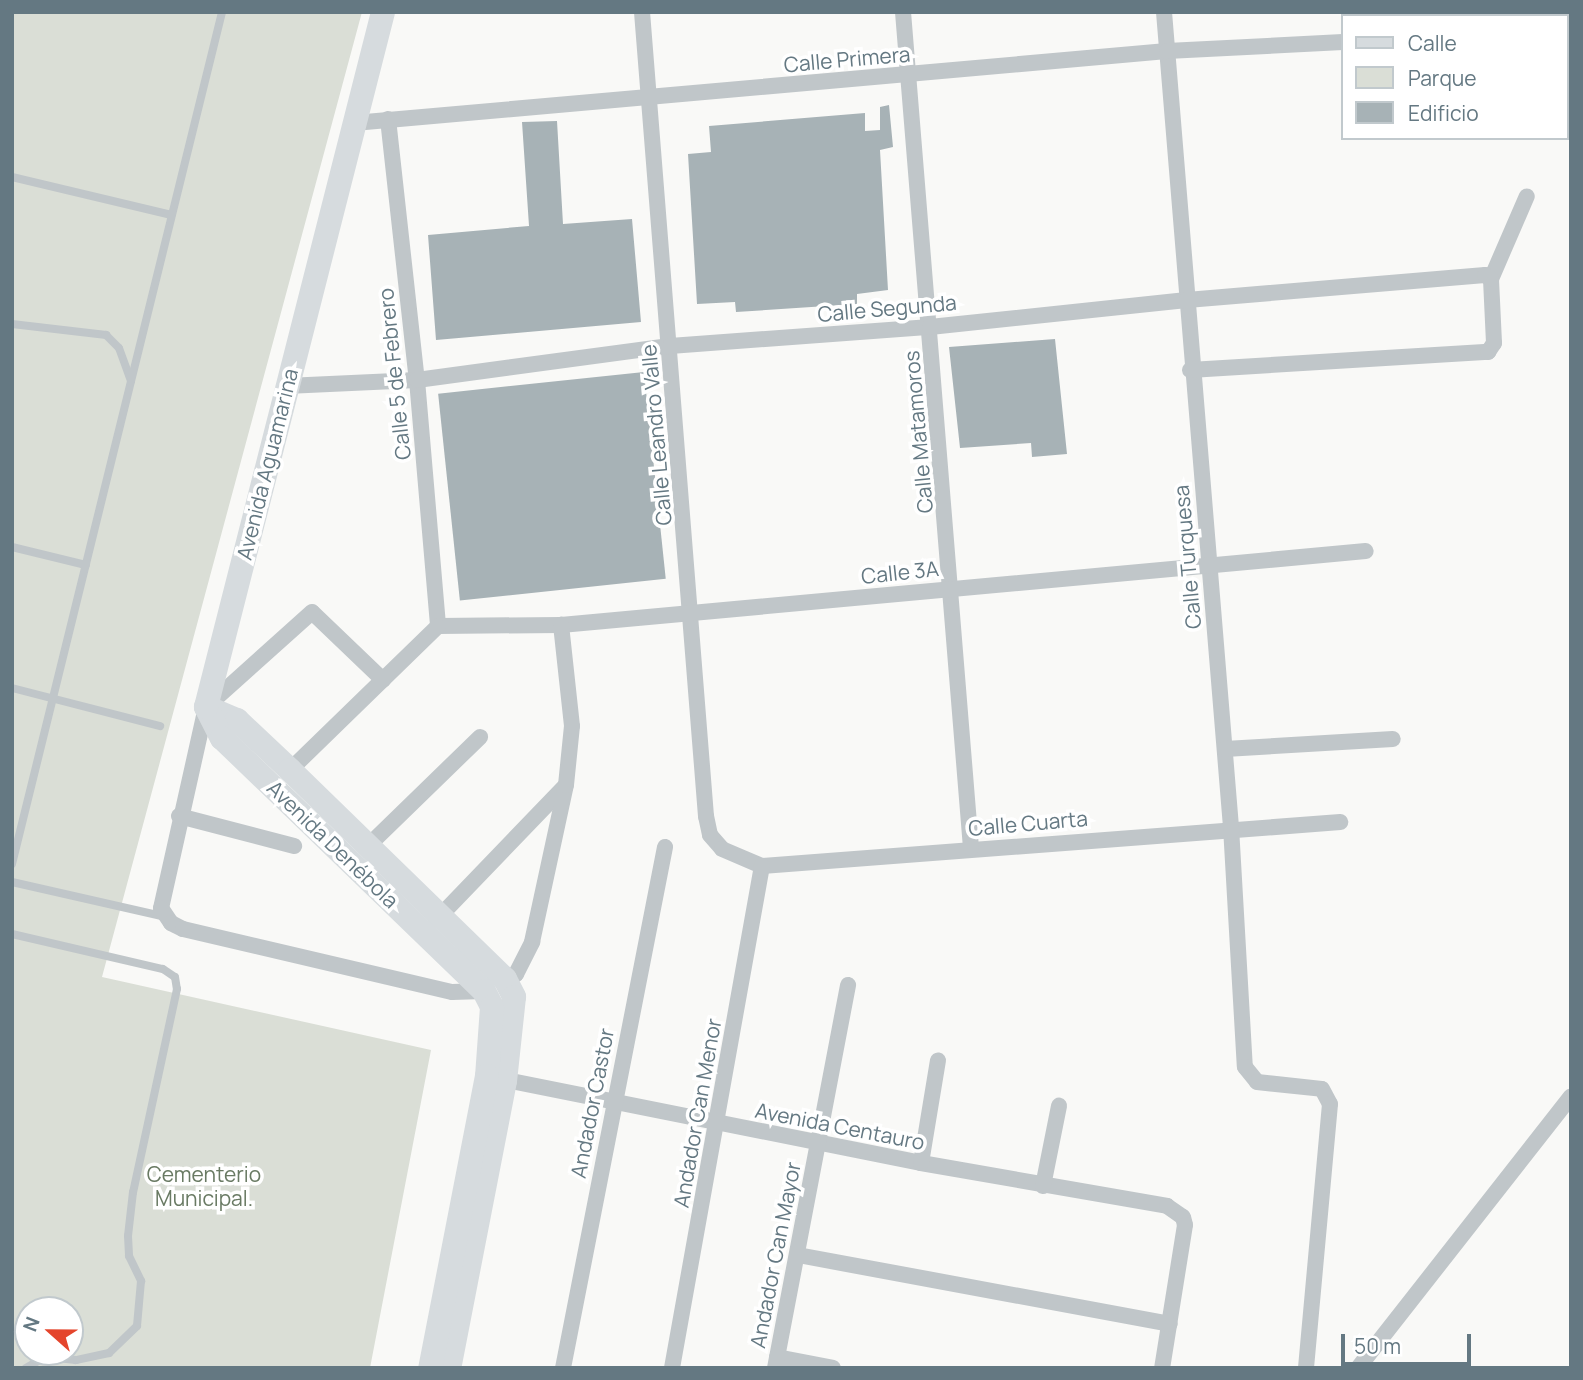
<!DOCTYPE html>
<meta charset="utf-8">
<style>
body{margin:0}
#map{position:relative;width:1583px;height:1380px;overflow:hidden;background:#f9f9f7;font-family:Manrope,sans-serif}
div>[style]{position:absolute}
.green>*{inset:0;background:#daded6}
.building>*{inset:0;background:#a7b2b6;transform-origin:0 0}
.lane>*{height:8px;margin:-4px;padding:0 4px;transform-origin:4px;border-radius:4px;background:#c0c6c9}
.street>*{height:16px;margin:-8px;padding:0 8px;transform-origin:8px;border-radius:8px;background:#c0c6c9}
.primary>*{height:24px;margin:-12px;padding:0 12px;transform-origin:12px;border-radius:12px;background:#d6dbde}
span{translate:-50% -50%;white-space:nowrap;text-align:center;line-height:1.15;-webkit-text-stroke:7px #fff;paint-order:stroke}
.street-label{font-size:21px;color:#647882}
.park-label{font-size:21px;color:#697a63}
.frame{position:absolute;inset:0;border:14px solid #647882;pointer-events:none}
.legend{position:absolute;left:1341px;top:14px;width:228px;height:126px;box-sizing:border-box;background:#fff;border:2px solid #c1c9cd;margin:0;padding:9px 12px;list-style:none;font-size:21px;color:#647882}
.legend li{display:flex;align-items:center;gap:14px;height:35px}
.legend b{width:35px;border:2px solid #c1c9cd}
.north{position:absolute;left:14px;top:1296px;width:70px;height:70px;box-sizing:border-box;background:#fff;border:2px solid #c1c9cd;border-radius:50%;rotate:291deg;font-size:19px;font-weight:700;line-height:28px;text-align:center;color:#647882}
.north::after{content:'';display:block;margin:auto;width:24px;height:32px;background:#e4452c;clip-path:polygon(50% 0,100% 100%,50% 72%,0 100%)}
.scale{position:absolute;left:1341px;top:1334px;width:130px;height:32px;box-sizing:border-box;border:4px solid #647882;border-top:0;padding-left:9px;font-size:21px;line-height:24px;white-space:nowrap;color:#647882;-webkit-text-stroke:5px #fff;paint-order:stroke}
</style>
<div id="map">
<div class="green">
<i style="clip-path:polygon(evenodd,12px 12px,362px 12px,102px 977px,431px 1050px,370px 1368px,12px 1368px,12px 12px,28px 1310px,70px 1310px,70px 1352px,28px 1352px,28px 1310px)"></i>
</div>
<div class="building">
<i style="clip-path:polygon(889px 105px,893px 147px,880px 150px,888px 290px,857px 294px,857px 304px,736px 312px,735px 302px,697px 304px,688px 154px,711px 152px,709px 126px,865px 113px,865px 131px,880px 130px,880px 107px)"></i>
<i style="clip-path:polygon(557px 121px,563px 224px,632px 219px,641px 322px,436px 340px,428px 235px,529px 226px,522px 122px)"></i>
<i style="clip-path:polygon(1055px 339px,1067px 454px,1032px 457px,1031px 443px,960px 448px,949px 347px)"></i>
<i style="left:644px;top:372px;width:208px;height:207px;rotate:84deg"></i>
</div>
<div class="lane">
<i style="left:12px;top:177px;width:164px;rotate:13.4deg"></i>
<i style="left:12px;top:324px;width:95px;rotate:6.7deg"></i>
<i style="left:106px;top:335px;width:18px;rotate:45deg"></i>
<i style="left:119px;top:348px;width:35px;rotate:70deg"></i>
<i style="left:12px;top:547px;width:76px;rotate:13.7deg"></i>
<i style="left:12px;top:688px;width:153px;rotate:14.4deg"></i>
<i style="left:12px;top:864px;width:877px;rotate:-76.15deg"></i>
<i style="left:12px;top:882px;width:158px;rotate:12.8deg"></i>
<i style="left:12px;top:934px;width:155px;rotate:13.1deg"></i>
<i style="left:163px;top:969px;width:14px;rotate:34deg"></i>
<i style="left:175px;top:977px;width:12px;rotate:81deg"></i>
<i style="left:177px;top:989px;width:208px;rotate:102.2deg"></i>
<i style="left:133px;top:1192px;width:44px;rotate:96.5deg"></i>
<i style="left:128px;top:1236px;width:20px;rotate:87deg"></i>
<i style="left:129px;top:1256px;width:28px;rotate:64deg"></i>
<i style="left:141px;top:1281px;width:45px;rotate:95.1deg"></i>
<i style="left:137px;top:1326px;width:39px;rotate:136deg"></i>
<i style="left:109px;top:1353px;width:34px;rotate:168deg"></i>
<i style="left:76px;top:1360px;width:31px;rotate:-174deg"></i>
<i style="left:45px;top:1357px;width:22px;rotate:150deg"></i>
</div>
<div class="street">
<i style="left:642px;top:12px;width:807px;rotate:85.45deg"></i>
<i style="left:706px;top:816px;width:19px;rotate:78deg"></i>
<i style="left:710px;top:835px;width:18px;rotate:49deg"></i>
<i style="left:722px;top:849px;width:43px;rotate:23deg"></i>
<i style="left:762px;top:866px;width:580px;rotate:-4.35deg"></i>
<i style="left:903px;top:12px;width:839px;rotate:85.35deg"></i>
<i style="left:1164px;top:12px;width:818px;rotate:85.3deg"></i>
<i style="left:1231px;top:827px;width:240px;rotate:86.7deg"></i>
<i style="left:1245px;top:1067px;width:19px;rotate:51deg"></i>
<i style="left:1257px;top:1082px;width:65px;rotate:6.1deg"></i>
<i style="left:1322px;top:1089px;width:17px;rotate:62deg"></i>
<i style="left:1330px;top:1104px;width:265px;rotate:95.2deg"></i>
<i style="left:1502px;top:12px;width:4px;rotate:76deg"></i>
<i style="left:388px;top:119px;width:263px;rotate:83.7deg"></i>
<i style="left:417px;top:380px;width:247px;rotate:85.1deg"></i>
<i style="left:354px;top:123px;width:816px;rotate:-5.06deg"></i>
<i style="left:1167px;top:51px;width:176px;rotate:-2.9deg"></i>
<i style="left:1491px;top:279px;width:90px;rotate:-66.6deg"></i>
<i style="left:1190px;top:370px;width:299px;rotate:-3.5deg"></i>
<i style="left:1488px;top:352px;width:11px;rotate:-56deg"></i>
<i style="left:1494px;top:343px;width:64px;rotate:-92.7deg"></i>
<i style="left:286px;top:386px;width:131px;rotate:-2.6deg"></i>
<i style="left:417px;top:380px;width:255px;rotate:-7.7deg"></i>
<i style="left:670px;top:346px;width:261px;rotate:-4.2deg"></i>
<i style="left:930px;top:327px;width:258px;rotate:-6deg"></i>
<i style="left:1187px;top:300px;width:299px;rotate:-4.8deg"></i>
<i style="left:1485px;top:275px;width:7px;rotate:34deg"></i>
<i style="left:438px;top:626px;width:123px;rotate:-0.5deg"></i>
<i style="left:561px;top:625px;width:808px;rotate:-5.25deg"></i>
<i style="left:383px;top:680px;width:98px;rotate:-136.2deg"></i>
<i style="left:312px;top:612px;width:142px;rotate:138.1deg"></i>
<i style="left:206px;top:707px;width:206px;rotate:102.6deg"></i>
<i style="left:161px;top:908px;width:18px;rotate:56deg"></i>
<i style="left:171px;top:923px;width:13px;rotate:27deg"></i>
<i style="left:183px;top:929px;width:276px;rotate:13.2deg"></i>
<i style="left:452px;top:992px;width:32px;rotate:-2deg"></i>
<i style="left:1225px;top:749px;width:168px;rotate:-3.4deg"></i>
<i style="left:290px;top:770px;width:206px;rotate:-44.2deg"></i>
<i style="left:179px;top:816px;width:119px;rotate:14.6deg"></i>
<i style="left:369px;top:845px;width:155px;rotate:-44.2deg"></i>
<i style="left:440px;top:916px;width:179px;rotate:-46.1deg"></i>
<i style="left:505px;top:979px;width:12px;rotate:-24deg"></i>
<i style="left:516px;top:974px;width:36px;rotate:-63deg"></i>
<i style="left:532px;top:942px;width:161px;rotate:-77.8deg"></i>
<i style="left:566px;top:785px;width:59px;rotate:-84.2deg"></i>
<i style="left:572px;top:726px;width:102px;rotate:-96.2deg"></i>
<i style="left:496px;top:1078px;width:433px;rotate:11.3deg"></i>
<i style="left:921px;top:1163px;width:250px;rotate:9.9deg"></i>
<i style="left:1167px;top:1206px;width:19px;rotate:35deg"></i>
<i style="left:1183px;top:1217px;width:8px;rotate:76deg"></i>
<i style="left:1185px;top:1225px;width:145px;rotate:99.1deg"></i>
<i style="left:921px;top:1163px;width:104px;rotate:-80.6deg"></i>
<i style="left:1043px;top:1186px;width:82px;rotate:-78.7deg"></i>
<i style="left:798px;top:1255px;width:378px;rotate:10.5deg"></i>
<i style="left:777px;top:1357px;width:57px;rotate:11.1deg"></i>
<i style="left:563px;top:1368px;width:531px;rotate:-78.92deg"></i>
<i style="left:672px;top:1368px;width:510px;rotate:-79.84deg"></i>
<i style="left:775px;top:1368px;width:390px;rotate:-79.2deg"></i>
<i style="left:1358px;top:1368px;width:345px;rotate:-51.9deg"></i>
</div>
<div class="primary">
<i style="left:206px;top:707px;width:34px;rotate:23deg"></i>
<i style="left:237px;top:720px;width:73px;rotate:43.3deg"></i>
<i style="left:290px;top:770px;width:300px;rotate:44.2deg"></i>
<i style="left:505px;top:979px;width:20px;rotate:63deg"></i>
<i style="left:514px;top:997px;width:84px;rotate:96.1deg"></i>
<i style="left:505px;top:1081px;width:292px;rotate:101deg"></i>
<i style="left:206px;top:707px;width:35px;rotate:63deg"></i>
<i style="left:222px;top:738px;width:364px;rotate:44deg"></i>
<i style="left:484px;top:991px;width:18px;rotate:63deg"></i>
<i style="left:492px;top:1007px;width:69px;rotate:94.1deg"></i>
<i style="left:487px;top:1076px;width:298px;rotate:101deg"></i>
<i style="left:206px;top:707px;width:717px;rotate:-75.71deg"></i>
</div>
<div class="street-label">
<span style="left:847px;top:59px;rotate:-5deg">Calle Primera</span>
<span style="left:887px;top:308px;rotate:-5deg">Calle Segunda</span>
<span style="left:394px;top:374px;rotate:-96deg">Calle 5 de Febrero</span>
<span style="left:918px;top:432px;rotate:-95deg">Calle Matamoros</span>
<span style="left:656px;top:435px;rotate:-95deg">Calle Leandro Valle</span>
<span style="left:267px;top:464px;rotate:-76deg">Avenida Aguamarina</span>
<span style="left:1187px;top:557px;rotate:-95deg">Calle Turquesa</span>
<span style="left:900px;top:572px;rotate:-6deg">Calle 3A</span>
<span style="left:1028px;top:823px;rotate:-5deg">Calle Cuarta</span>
<span style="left:333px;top:844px;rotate:44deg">Avenida Denébola</span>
<span style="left:592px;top:1103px;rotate:-79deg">Andador Castor</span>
<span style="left:697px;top:1113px;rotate:-80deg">Andador Can Menor</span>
<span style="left:840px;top:1126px;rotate:11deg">Avenida Centauro</span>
<span style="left:775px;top:1255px;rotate:-79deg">Andador Can Mayor</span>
</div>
<div class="park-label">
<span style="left:204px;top:1186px">Cementerio<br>Municipal.</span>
</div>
<div class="frame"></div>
<ul class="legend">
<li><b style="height:9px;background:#d6dbde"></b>Calle</li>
<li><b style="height:19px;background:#daded6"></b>Parque</li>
<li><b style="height:19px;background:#a7b2b6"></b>Edificio</li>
</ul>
<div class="north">N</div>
<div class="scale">50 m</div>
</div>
